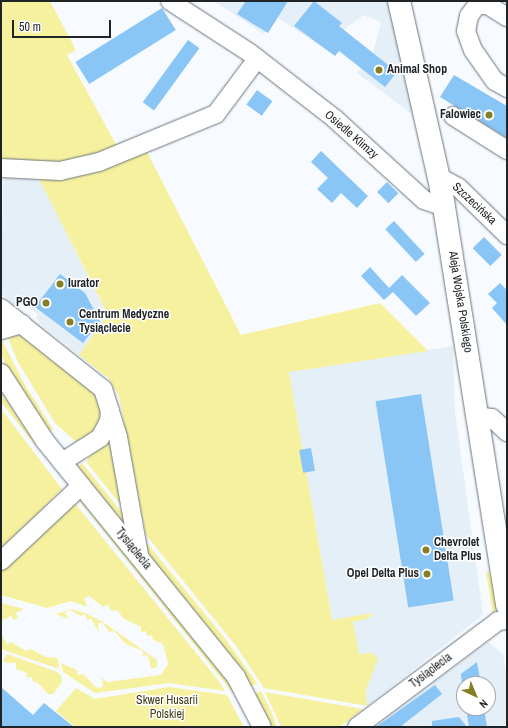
<!DOCTYPE html>
<meta charset="utf-8">
<style>
body{margin:0}
#map{position:relative;width:508px;height:728px;overflow:hidden;background:#f7fbff;font-family:"Archivo Narrow",sans-serif}
div>[style]{position:absolute}
.built>*{inset:0;background:#e4eff8}
.green>*{inset:0;background:#f6f19f}
.building>*{inset:0;background:#89c5f5;transform-origin:0 0}
.roads{filter:drop-shadow(0 0 1px #69737c) drop-shadow(0 0 1px #69737c)}
.minor>*{height:18px;margin:-9px;padding:0 9px;transform-origin:9px;border-radius:9px;background:#fff}
.major>*{height:22px;margin:-11px;padding:0 11px;transform-origin:11px;border-radius:11px;background:#fff}
.dots>*{width:11px;height:11px;translate:-50% -50%;box-sizing:border-box;border:2px solid #fff;border-radius:50%}
span{translate:-50% -50%;white-space:nowrap;text-align:center;line-height:1.15;-webkit-text-stroke:3px #fff;paint-order:stroke}
.poi-label{font-size:12px;color:#202427;font-weight:700}
.left{translate:0 -50%;text-align:left}
.right{translate:-100% -50%;text-align:right}
.street-label{font-size:12px;color:#202427}
.park-label{font-size:12px;color:#3f3d16}
.frame{position:absolute;inset:0;border:2px solid #202427;pointer-events:none}
.north{position:absolute;left:456px;top:676px;width:40px;height:40px;box-sizing:border-box;background:#fff;border:1px solid #a6a7a9;border-radius:50%;rotate:136deg;font-size:11px;font-weight:700;line-height:16px;text-align:center;color:#202427}
.north::after{content:'';display:block;margin:auto;width:14px;height:18px;background:#847e25;clip-path:polygon(50% 0,100% 100%,50% 72%,0 100%)}
.scale{position:absolute;left:12px;top:20px;width:99px;height:18px;box-sizing:border-box;border:2px solid #202427;border-top:0;padding-left:5px;font-size:12px;line-height:14px;white-space:nowrap;color:#202427;-webkit-text-stroke:3px #fff;paint-order:stroke}
</style>
<div id="map">
<div class="built">
<i style="clip-path:polygon(214px 1px,387px 1px,414px 112px,410px 113px,357px 73px,373px 53px,381px 22px,364px 15px,347px 27px,328px 51px,275px 16px,264px 34px)"></i>
<i style="clip-path:polygon(37px 175px,108px 316px,79px 355px,45px 328px,36px 318px,38px 315px,21px 301px,14px 305px,1px 293px,3px 179px)"></i>
<i style="clip-path:polygon(453px 346px,455px 412px,483px 615px,367px 706px,332px 620px,289px 372px)"></i>
<i style="clip-path:polygon(evenodd,488px 642px,503px 654px,507px 680px,507px 727px,374px 727px,488px 642px,464px 684px,488px 684px,488px 708px,464px 708px,464px 684px)"></i>
</div>
<div class="green">
<i style="clip-path:polygon(1px 1px,50px 1px,76px 50px,67px 55px,119px 150px,52px 168px,11px 159px,1px 160px)"></i>
<i style="clip-path:polygon(145px 148px,241px 335px,380px 303px,428px 351px,289px 372px,332px 620px,372px 613px,370px 618px,353px 622px,359px 654px,373px 653px,378px 659px,366px 690px,367px 706px,264px 688px,236px 646px,146px 535px,119px 397px,109px 379px,79px 355px,108px 315px,37px 175px)"></i>
<i style="clip-path:polygon(16px 331px,95px 391px,103px 415px,94px 433px,76px 442px,55px 423px,18px 362px,8px 338px,9px 332px)"></i>
<i style="clip-path:polygon(1px 338px,25px 385px,53px 429px,48px 433px,8px 370px,1px 354px)"></i>
<i style="clip-path:polygon(1px 392px,37px 443px,35px 445px,1px 402px)"></i>
<i style="clip-path:polygon(1px 409px,62px 489px,1px 550px)"></i>
<i style="clip-path:polygon(111px 440px,129px 515px,87px 463px,88px 458px)"></i>
<i style="clip-path:polygon(82px 463px,125px 516px,128px 531px,77px 467px)"></i>
<i style="clip-path:polygon(83px 499px,220px 669px,237px 693px,233px 693px,79px 500px)"></i>
<i style="clip-path:polygon(73px 501px,218px 680px,225px 691px,169px 683px,95px 693px,63px 672px,61px 663px,77px 670px,78px 675px,83px 674px,97px 688px,103px 687px,102px 678px,107px 682px,161px 675px,168px 664px,163px 644px,153px 640px,152px 635px,147px 636px,146px 631px,141px 632px,141px 627px,124px 619px,117px 610px,111px 611px,108px 605px,103px 607px,89px 596px,84px 598px,87px 607px,71px 601px,47px 608px,1px 595px,1px 571px,6px 564px)"></i>
<i style="clip-path:polygon(142px 537px,224px 637px,257px 683px,251px 687px,151px 559px)"></i>
<i style="clip-path:polygon(489px 571px,498px 605px,493px 614px,486px 572px)"></i>
<i style="clip-path:polygon(1px 603px,24px 609px,16px 613px,18px 618px,14px 620px,11px 616px,1px 621px)"></i>
<i style="clip-path:polygon(71px 609px,85px 613px,103px 622px,157px 660px,157px 667px,151px 669px,148px 655px,143px 656px,143px 651px,126px 644px,114px 631px,109px 632px,103px 623px,98px 623px,99px 633px,91px 618px,87px 620px,85px 614px,80px 616px,71px 610px,65px 612px,68px 619px,56px 614px)"></i>
<i style="clip-path:polygon(1px 634px,7px 644px,11px 642px,26px 651px,31px 649px,46px 657px,58px 658px,59px 669px,1px 649px)"></i>
<i style="clip-path:polygon(7px 654px,55px 671px,61px 675px,62px 682px,53px 694px,48px 694px,37px 682px,33px 682px,32px 677px,27px 678px,27px 673px,16px 669px,16px 663px,6px 663px,3px 660px)"></i>
<i style="clip-path:polygon(169px 687px,227px 695px,244px 727px,75px 727px,56px 711px,76px 688px,95px 699px)"></i>
<i style="clip-path:polygon(261px 691px,271px 711px,277px 727px,270px 727px,255px 694px)"></i>
<i style="clip-path:polygon(265px 692px,363px 709px,340px 727px,281px 727px)"></i>
</div>
<div class="building">
<i style="clip-path:polygon(246px 1px,288px 1px,268px 33px,237px 14px)"></i>
<i style="clip-path:polygon(314px 1px,342px 23px,339px 26px,397px 72px,385px 87px,339px 51px,335px 56px,294px 26px)"></i>
<i style="left:162px;top:8px;width:26px;height:102px;rotate:58deg"></i>
<i style="left:188px;top:40px;width:14px;height:77px;rotate:36deg"></i>
<i style="clip-path:polygon(454px 75px,507px 106px,507px 138px,440px 97px)"></i>
<i style="left:257px;top:90px;width:19px;height:18px;rotate:36deg"></i>
<i style="clip-path:polygon(321px 151px,368px 196px,357px 208px,341px 193px,332px 203px,317px 189px,328px 178px,311px 162px)"></i>
<i style="left:387px;top:182px;width:16px;height:14px;rotate:45deg"></i>
<i style="left:394px;top:221px;width:45px;height:12px;rotate:47deg"></i>
<i style="left:484px;top:237px;width:25px;height:16px;rotate:45deg"></i>
<i style="clip-path:polygon(370px 267px,389px 288px,402px 275px,430px 303px,416px 316px,393px 292px,384px 300px,361px 276px)"></i>
<i style="clip-path:polygon(60px 274px,85px 293px,100px 321px,83px 343px,35px 307px)"></i>
<i style="clip-path:polygon(500px 283px,507px 290px,507px 325px,492px 308px,497px 303px,488px 294px)"></i>
<i style="left:421px;top:394px;width:209px;height:46px;rotate:81deg"></i>
<i style="left:311px;top:448px;width:23px;height:12px;rotate:80deg"></i>
<i style="clip-path:polygon(477px 662px,481px 684px,462px 684px,461px 674px)"></i>
<i style="clip-path:polygon(435px 685px,442px 694px,400px 727px,376px 727px)"></i>
<i style="clip-path:polygon(1px 687px,33px 715px,44px 703px,74px 727px,1px 727px)"></i>
<i style="clip-path:polygon(466px 708px,484px 708px,487px 727px,469px 727px)"></i>
<i style="clip-path:polygon(459px 717px,467px 727px,432px 727px,432px 721px)"></i>
</div>
<div class="roads">
<div class="minor">
<i style="left:170px;top:1px;width:95px;rotate:33deg"></i>
<i style="left:250px;top:53px;width:108px;rotate:37.8deg"></i>
<i style="left:335px;top:119px;width:120px;rotate:42.3deg"></i>
<i style="left:424px;top:200px;width:21px;rotate:19deg"></i>
<i style="left:507px;top:17px;width:22px;rotate:-148deg"></i>
<i style="left:488px;top:5px;width:11px;rotate:180deg"></i>
<i style="left:477px;top:5px;width:14px;rotate:126deg"></i>
<i style="left:469px;top:16px;width:15px;rotate:101deg"></i>
<i style="left:466px;top:31px;width:20px;rotate:70deg"></i>
<i style="left:473px;top:50px;width:38px;rotate:55deg"></i>
<i style="left:495px;top:81px;width:14px;rotate:30deg"></i>
<i style="left:453px;top:116px;width:64px;rotate:32.2deg"></i>
<i style="left:1px;top:168px;width:59px;rotate:2.9deg"></i>
<i style="left:60px;top:171px;width:40px;rotate:-13deg"></i>
<i style="left:99px;top:162px;width:126px;rotate:-22.3deg"></i>
<i style="left:216px;top:114px;width:69px;rotate:-53.3deg"></i>
<i style="left:439px;top:177px;width:21px;rotate:28deg"></i>
<i style="left:458px;top:187px;width:69px;rotate:44.4deg"></i>
<i style="left:1px;top:308px;width:130px;rotate:38.5deg"></i>
<i style="left:103px;top:389px;width:50px;rotate:72.6deg"></i>
<i style="left:118px;top:437px;width:120px;rotate:79.9deg"></i>
<i style="left:1px;top:330px;width:22px;rotate:-16deg"></i>
<i style="left:1px;top:373px;width:81px;rotate:57.1deg"></i>
<i style="left:45px;top:441px;width:304px;rotate:51deg"></i>
<i style="left:236px;top:677px;width:56px;rotate:62.5deg"></i>
<i style="left:477px;top:416px;width:15px;rotate:8deg"></i>
<i style="left:492px;top:418px;width:21px;rotate:43deg"></i>
<i style="left:62px;top:462px;width:45px;rotate:-32.3deg"></i>
<i style="left:100px;top:438px;width:19px;rotate:-62deg"></i>
<i style="left:109px;top:421px;width:11px;rotate:-85deg"></i>
<i style="left:1px;top:561px;width:110px;rotate:-43.2deg"></i>
<i style="left:357px;top:727px;width:176px;rotate:-36.9deg"></i>
<i style="left:498px;top:621px;width:9px;rotate:-6deg"></i>
</div>
<div class="major">
<i style="left:399px;top:1px;width:192px;rotate:77.3deg"></i>
<i style="left:441px;top:188px;width:422px;rotate:81deg"></i>
</div>
</div>
<div class="dots">
<i style="left:379px;top:70px;background:#847e25"></i>
<i style="left:489px;top:115px;background:#847e25"></i>
<i style="left:60px;top:284px;background:#847e25"></i>
<i style="left:46px;top:303px;background:#847e25"></i>
<i style="left:70px;top:322px;background:#847e25"></i>
<i style="left:426px;top:550px;background:#847e25"></i>
<i style="left:427px;top:574px;background:#847e25"></i>
</div>
<div class="poi-label">
<span class="left" style="left:387px;top:70px">Animal Shop</span>
<span class="right" style="left:481px;top:115px">Falowiec</span>
<span class="left" style="left:68px;top:284px">Iurator</span>
<span class="right" style="left:38px;top:303px">PGO</span>
<span class="left" style="left:79px;top:322px">Centrum Medyczne<br>Tysiąclecie</span>
<span class="left" style="left:434px;top:550px">Chevrolet<br>Delta Plus</span>
<span class="right" style="left:419px;top:574px">Opel Delta Plus</span>
</div>
<div class="street-label">
<span style="left:351px;top:135px;rotate:41deg">Osiedle Klimzy</span>
<span style="left:474px;top:204px;rotate:43deg">Szczecińska</span>
<span style="left:460px;top:302px;rotate:81deg">Aleja Wojska Polskiego</span>
<span style="left:133px;top:549px;rotate:51deg">Tysiąclecia</span>
<span style="left:431px;top:671px;rotate:-37deg">Tysiąclecia</span>
</div>
<div class="park-label">
<span style="left:167px;top:708px">Skwer Husarii<br>Polskiej</span>
</div>
<div class="frame"></div>
<div class="north">N</div>
<div class="scale">50 m</div>
</div>
